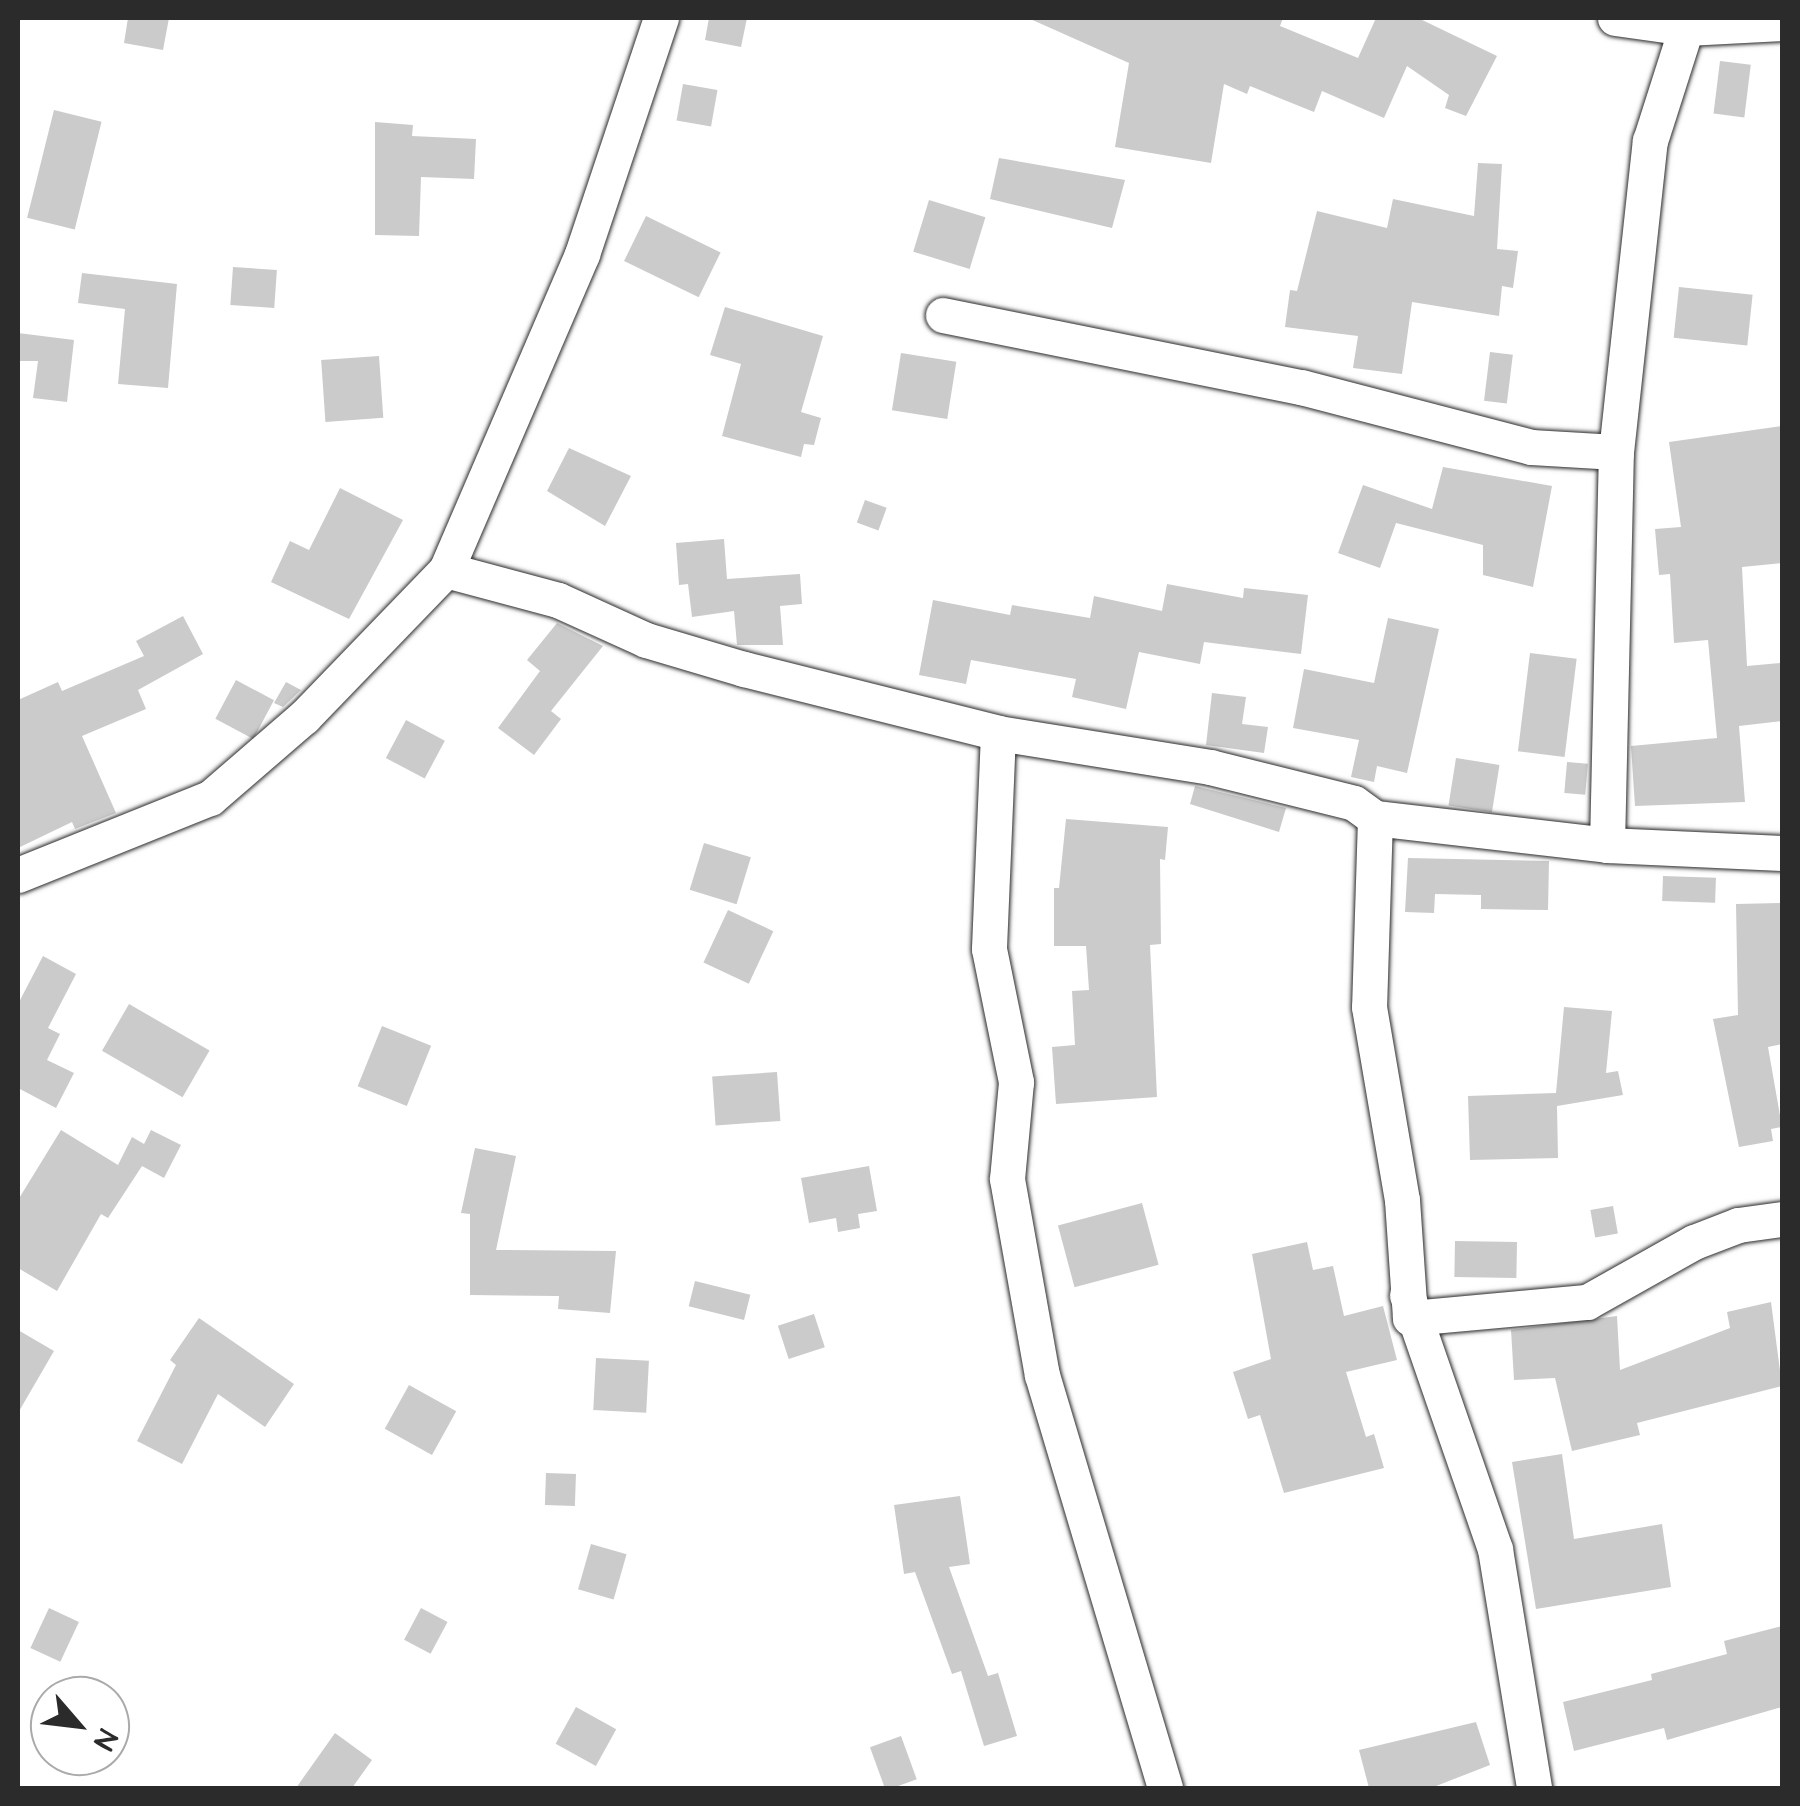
<!DOCTYPE html>
<style>
body{margin:0}
#map{position:relative;width:1800px;height:1806px;overflow:hidden;background:#fff;font-family:"Architects Daughter",sans-serif}
div>[style]{position:absolute}
.building>*{inset:0;background:#cbcbcb;transform-origin:0 0}
.roads{filter:drop-shadow(0 0 2px #2b2b2b) drop-shadow(0 0 2px #2b2b2b)}
.street>*{height:35px;margin:-17.5px;padding:0 17.5px;transform-origin:17.5px;border-radius:17.5px;background:#fff}
span{translate:-50% -50%;white-space:nowrap;text-align:center;line-height:1.15;-webkit-text-stroke:8px #fff;paint-order:stroke}
.frame{position:absolute;inset:0;border:20px solid #2b2b2b;pointer-events:none}
.north{position:absolute;left:30px;top:1676px;width:100px;height:100px;box-sizing:border-box;background:#fff;border:2px solid #aaa;border-radius:50%;rotate:118deg;font-size:28px;font-weight:700;line-height:40px;text-align:center;color:#2b2b2b}
.north::after{content:'';display:block;margin:auto;width:35px;height:45px;background:#2b2b2b;clip-path:polygon(50% 0,100% 100%,50% 72%,0 100%)}
</style>
<div id="map">
<div class="building">
<i style="clip-path:polygon(128px 18px,169px 18px,163px 50px,124px 43px)"></i>
<i style="clip-path:polygon(709px 18px,747px 18px,741px 47px,705px 40px)"></i>
<i style="clip-path:polygon(1028px 18px,1283px 18px,1280px 26px,1358px 58px,1376px 18px,1418px 18px,1497px 56px,1466px 116px,1445px 108px,1449px 95px,1407px 66px,1384px 118px,1322px 91px,1314px 112px,1250px 86px,1247px 94px,1224px 84px,1211px 163px,1115px 147px,1129px 63px)"></i>
<i style="left:1720px;top:61px;width:31px;height:53px;rotate:7deg"></i>
<i style="left:683px;top:84px;width:35px;height:37px;rotate:10deg"></i>
<i style="left:54px;top:110px;width:49px;height:111px;rotate:14deg"></i>
<i style="clip-path:polygon(375px 122px,413px 125px,412px 136px,476px 139px,474px 179px,421px 177px,419px 236px,375px 235px)"></i>
<i style="clip-path:polygon(999px 158px,1125px 180px,1112px 228px,990px 199px)"></i>
<i style="clip-path:polygon(1478px 163px,1502px 164px,1497px 249px,1518px 251px,1513px 288px,1502px 286px,1499px 316px,1412px 302px,1402px 374px,1353px 368px,1358px 336px,1285px 327px,1290px 290px,1297px 291px,1317px 211px,1387px 228px,1393px 199px,1474px 216px)"></i>
<i style="left:929px;top:200px;width:59px;height:54px;rotate:17deg"></i>
<i style="left:646px;top:216px;width:83px;height:50px;rotate:26deg"></i>
<i style="left:233px;top:267px;width:44px;height:38px;rotate:4deg"></i>
<i style="clip-path:polygon(82px 273px,177px 284px,168px 388px,118px 384px,125px 309px,78px 303px)"></i>
<i style="left:1679px;top:287px;width:74px;height:51px;rotate:6deg"></i>
<i style="clip-path:polygon(725px 307px,823px 336px,801px 412px,821px 418px,814px 445px,804px 444px,801px 457px,722px 436px,741px 364px,710px 355px)"></i>
<i style="clip-path:polygon(18px 333px,74px 340px,67px 402px,33px 398px,38px 361px,18px 361px)"></i>
<i style="left:1490px;top:352px;width:23px;height:49px;rotate:7deg"></i>
<i style="left:901px;top:353px;width:56px;height:58px;rotate:9deg"></i>
<i style="left:379px;top:356px;width:62px;height:58px;rotate:86deg"></i>
<i style="clip-path:polygon(1782px 426px,1782px 563px,1742px 567px,1747px 666px,1780px 663px,1782px 721px,1739px 726px,1745px 802px,1635px 806px,1631px 746px,1717px 738px,1708px 640px,1674px 643px,1670px 574px,1659px 575px,1655px 529px,1681px 527px,1669px 442px)"></i>
<i style="clip-path:polygon(569px 448px,631px 476px,605px 526px,547px 491px)"></i>
<i style="clip-path:polygon(1443px 467px,1552px 486px,1533px 587px,1483px 575px,1483px 545px,1396px 523px,1380px 568px,1338px 553px,1363px 485px,1432px 509px)"></i>
<i style="clip-path:polygon(340px 488px,403px 520px,349px 619px,271px 582px,290px 541px,309px 550px)"></i>
<i style="left:865px;top:500px;width:23px;height:24px;rotate:20deg"></i>
<i style="clip-path:polygon(724px 539px,727px 579px,800px 574px,802px 604px,780px 606px,783px 645px,737px 645px,734px 611px,692px 617px,688px 584px,679px 585px,676px 543px)"></i>
<i style="clip-path:polygon(1167px 584px,1243px 598px,1244px 588px,1308px 595px,1301px 654px,1204px 642px,1200px 664px,1139px 652px,1126px 709px,1072px 697px,1076px 679px,971px 660px,966px 684px,919px 675px,933px 600px,1010px 615px,1012px 605px,1090px 618px,1094px 596px,1162px 611px)"></i>
<i style="clip-path:polygon(183px 616px,203px 654px,138px 690px,146px 709px,82px 736px,116px 813px,75px 829px,72px 822px,18px 848px,18px 700px,58px 682px,62px 691px,144px 656px,136px 641px)"></i>
<i style="clip-path:polygon(1388px 618px,1439px 629px,1407px 773px,1377px 766px,1374px 782px,1351px 777px,1359px 740px,1293px 728px,1304px 669px,1374px 683px)"></i>
<i style="clip-path:polygon(557px 623px,603px 646px,551px 711px,561px 719px,534px 755px,498px 728px,540px 671px,527px 660px)"></i>
<i style="left:1530px;top:653px;width:47px;height:99px;rotate:7deg"></i>
<i style="left:236px;top:680px;width:43px;height:44px;rotate:28deg"></i>
<i style="clip-path:polygon(286px 682px,301px 690px,283px 707px,274px 703px)"></i>
<i style="clip-path:polygon(1212px 693px,1246px 697px,1242px 724px,1268px 727px,1264px 753px,1206px 745px)"></i>
<i style="left:406px;top:720px;width:44px;height:43px;rotate:28deg"></i>
<i style="left:1456px;top:758px;width:44px;height:48px;rotate:9deg"></i>
<i style="left:1567px;top:762px;width:21px;height:31px;rotate:5deg"></i>
<i style="clip-path:polygon(1195px 786px,1286px 808px,1279px 832px,1190px 804px)"></i>
<i style="clip-path:polygon(1066px 819px,1168px 827px,1165px 860px,1160px 859px,1161px 944px,1150px 945px,1157px 1097px,1056px 1104px,1052px 1047px,1075px 1045px,1072px 991px,1089px 990px,1086px 946px,1054px 946px,1054px 888px,1059px 888px)"></i>
<i style="left:704px;top:843px;width:49px;height:49px;rotate:17deg"></i>
<i style="clip-path:polygon(1408px 858px,1549px 861px,1548px 910px,1481px 909px,1481px 895px,1435px 894px,1434px 913px,1405px 912px)"></i>
<i style="left:1663px;top:876px;width:53px;height:25px;rotate:2deg"></i>
<i style="clip-path:polygon(1782px 903px,1782px 1044px,1768px 1047px,1782px 1127px,1771px 1129px,1773px 1141px,1739px 1147px,1713px 1019px,1738px 1015px,1736px 904px)"></i>
<i style="left:728px;top:910px;width:50px;height:58px;rotate:25deg"></i>
<i style="clip-path:polygon(43px 956px,76px 974px,48px 1028px,60px 1034px,47px 1060px,74px 1073px,56px 1108px,18px 1088px,18px 1004px)"></i>
<i style="left:129px;top:1004px;width:93px;height:54px;rotate:30deg"></i>
<i style="clip-path:polygon(1564px 1007px,1612px 1011px,1606px 1073px,1618px 1071px,1623px 1095px,1557px 1106px,1558px 1158px,1470px 1160px,1468px 1096px,1556px 1093px)"></i>
<i style="left:382px;top:1026px;width:53px;height:65px;rotate:22deg"></i>
<i style="left:777px;top:1072px;width:49px;height:65px;rotate:86deg"></i>
<i style="clip-path:polygon(61px 1130px,118px 1165px,132px 1137px,144px 1144px,151px 1130px,181px 1145px,164px 1178px,142px 1166px,108px 1218px,101px 1214px,57px 1291px,18px 1268px,18px 1200px)"></i>
<i style="clip-path:polygon(475px 1148px,516px 1156px,496px 1250px,616px 1251px,610px 1313px,558px 1309px,559px 1296px,470px 1295px,470px 1214px,461px 1213px)"></i>
<i style="clip-path:polygon(869px 1166px,877px 1211px,858px 1214px,860px 1228px,838px 1232px,836px 1218px,809px 1223px,801px 1178px)"></i>
<i style="left:1142px;top:1203px;width:64px;height:87px;rotate:75deg"></i>
<i style="left:1613px;top:1206px;width:28px;height:23px;rotate:80deg"></i>
<i style="left:1455px;top:1241px;width:62px;height:36px;rotate:1deg"></i>
<i style="clip-path:polygon(1307px 1242px,1313px 1270px,1333px 1266px,1344px 1316px,1383px 1306px,1397px 1360px,1346px 1372px,1366px 1437px,1374px 1434px,1384px 1468px,1284px 1493px,1260px 1415px,1248px 1419px,1233px 1372px,1271px 1359px,1252px 1254px)"></i>
<i style="left:695px;top:1281px;width:57px;height:26px;rotate:14deg"></i>
<i style="clip-path:polygon(1771px 1302px,1782px 1386px,1637px 1423px,1640px 1435px,1572px 1451px,1555px 1378px,1514px 1380px,1511px 1330px,1617px 1316px,1620px 1370px,1730px 1328px,1727px 1312px)"></i>
<i style="left:814px;top:1314px;width:35px;height:38px;rotate:72deg"></i>
<i style="clip-path:polygon(199px 1318px,294px 1384px,265px 1427px,218px 1394px,182px 1464px,137px 1441px,176px 1365px,170px 1360px)"></i>
<i style="clip-path:polygon(18px 1330px,54px 1351px,18px 1413px)"></i>
<i style="left:596px;top:1358px;width:53px;height:52px;rotate:3deg"></i>
<i style="left:409px;top:1385px;width:54px;height:50px;rotate:29deg"></i>
<i style="clip-path:polygon(1562px 1454px,1574px 1539px,1662px 1524px,1671px 1587px,1536px 1609px,1512px 1462px)"></i>
<i style="left:546px;top:1473px;width:30px;height:32px;rotate:2deg"></i>
<i style="clip-path:polygon(960px 1496px,970px 1564px,949px 1567px,988px 1676px,998px 1673px,1017px 1736px,984px 1746px,961px 1671px,952px 1674px,915px 1572px,904px 1574px,894px 1505px)"></i>
<i style="left:591px;top:1544px;width:37px;height:47px;rotate:16deg"></i>
<i style="left:49px;top:1608px;width:33px;height:44px;rotate:25deg"></i>
<i style="left:421px;top:1608px;width:30px;height:36px;rotate:28deg"></i>
<i style="clip-path:polygon(1782px 1626px,1782px 1707px,1667px 1740px,1664px 1728px,1574px 1751px,1563px 1702px,1652px 1680px,1651px 1674px,1727px 1654px,1724px 1641px)"></i>
<i style="left:576px;top:1707px;width:46px;height:42px;rotate:29deg"></i>
<i style="clip-path:polygon(1476px 1722px,1490px 1765px,1431px 1788px,1369px 1788px,1359px 1750px)"></i>
<i style="clip-path:polygon(335px 1733px,372px 1760px,352px 1788px,296px 1788px)"></i>
<i style="left:901px;top:1736px;width:46px;height:33px;rotate:70deg"></i>
</div>
<div class="roads">
<div class="street">
<i style="left:1615px;top:18px;width:72px;rotate:8deg"></i>
<i style="left:1686px;top:28px;width:96px;rotate:-3deg"></i>
<i style="left:943px;top:315px;width:365px;rotate:11.4deg"></i>
<i style="left:1301px;top:387px;width:238px;rotate:14.6deg"></i>
<i style="left:1531px;top:447px;width:85px;rotate:3.4deg"></i>
<i style="left:446px;top:570px;width:116px;rotate:15deg"></i>
<i style="left:558px;top:600px;width:97px;rotate:24.4deg"></i>
<i style="left:646px;top:640px;width:102px;rotate:16.5deg"></i>
<i style="left:744px;top:669px;width:262px;rotate:14.1deg"></i>
<i style="left:998px;top:733px;width:215px;rotate:9.1deg"></i>
<i style="left:1210px;top:767px;width:148px;rotate:14deg"></i>
<i style="left:1354px;top:803px;width:26px;rotate:36deg"></i>
<i style="left:1375px;top:818px;width:234px;rotate:6.6deg"></i>
<i style="left:1607px;top:845px;width:175px;rotate:2.6deg"></i>
<i style="left:998px;top:733px;width:216px;rotate:92.4deg"></i>
<i style="left:989px;top:949px;width:136px;rotate:78.5deg"></i>
<i style="left:1016px;top:1082px;width:97px;rotate:95.3deg"></i>
<i style="left:1007px;top:1179px;width:199px;rotate:79.9deg"></i>
<i style="left:1042px;top:1375px;width:431px;rotate:73.4deg"></i>
<i style="left:1375px;top:818px;width:189px;rotate:91.8deg"></i>
<i style="left:1369px;top:1007px;width:196px;rotate:80.3deg"></i>
<i style="left:1402px;top:1200px;width:118px;rotate:86.1deg"></i>
<i style="left:1410px;top:1318px;width:178px;rotate:-5.2deg"></i>
<i style="left:1587px;top:1302px;width:123px;rotate:-29.3deg"></i>
<i style="left:1694px;top:1242px;width:47px;rotate:-21.1deg"></i>
<i style="left:1738px;top:1225px;width:44px;rotate:-7.8deg"></i>
<i style="left:1607px;top:845px;width:393px;rotate:-88.7deg"></i>
<i style="left:1616px;top:452px;width:313px;rotate:-83.8deg"></i>
<i style="left:1650px;top:141px;width:119px;rotate:-72.3deg"></i>
<i style="left:18px;top:875px;width:207px;rotate:-21.9deg"></i>
<i style="left:210px;top:798px;width:124px;rotate:-40.8deg"></i>
<i style="left:304px;top:717px;width:204px;rotate:-46deg"></i>
<i style="left:446px;top:570px;width:344px;rotate:-66.7deg"></i>
<i style="left:582px;top:254px;width:249px;rotate:-71.5deg"></i>
<i style="left:1407px;top:1295px;width:269px;rotate:70.9deg"></i>
<i style="left:1495px;top:1549px;width:242px;rotate:80.7deg"></i>
</div>
</div>
<div class="frame"></div>
<div class="north">N</div>
</div>
